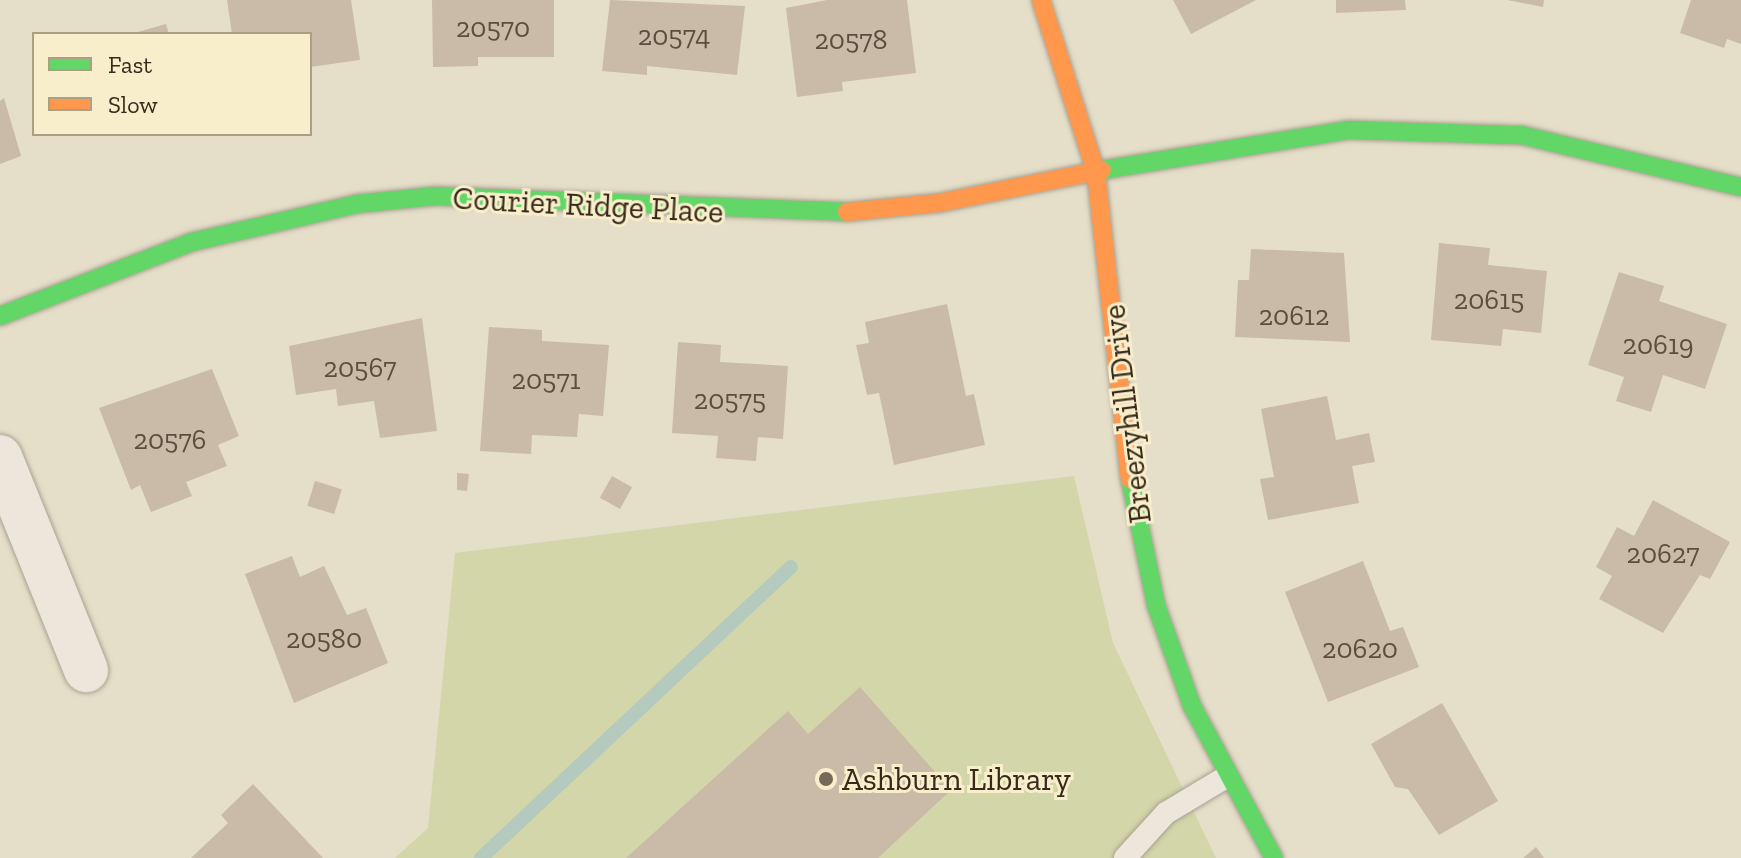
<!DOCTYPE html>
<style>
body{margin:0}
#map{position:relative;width:1741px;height:858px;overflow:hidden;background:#e5dec8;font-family:"Zilla Slab",serif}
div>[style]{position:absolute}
.green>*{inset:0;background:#d3d6a8}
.stream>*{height:14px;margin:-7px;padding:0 7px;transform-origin:7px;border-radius:7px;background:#b4cabe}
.building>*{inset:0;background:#cabba8;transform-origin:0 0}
.roads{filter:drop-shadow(0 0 2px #a9a292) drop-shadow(0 0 2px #a9a292)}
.lane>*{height:22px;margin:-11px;padding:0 11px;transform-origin:11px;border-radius:11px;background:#ece7da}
.street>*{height:44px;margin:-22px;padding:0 22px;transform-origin:22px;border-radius:22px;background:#ece7da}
.fast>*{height:18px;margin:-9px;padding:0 9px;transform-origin:9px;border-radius:9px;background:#63d668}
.slow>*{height:18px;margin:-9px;padding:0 9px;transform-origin:9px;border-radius:9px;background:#ff974d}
.dots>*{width:22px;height:22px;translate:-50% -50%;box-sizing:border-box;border:4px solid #f9eecb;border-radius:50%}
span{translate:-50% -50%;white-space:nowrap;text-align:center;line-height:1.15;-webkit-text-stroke:6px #f9eecb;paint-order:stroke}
.number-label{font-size:28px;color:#5c4e3e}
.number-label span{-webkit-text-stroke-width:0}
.street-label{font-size:32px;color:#382a1a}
.poi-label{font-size:32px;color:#382a1a}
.left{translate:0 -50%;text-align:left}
.legend{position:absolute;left:32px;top:32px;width:280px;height:104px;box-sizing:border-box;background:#f9eecb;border:2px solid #aca084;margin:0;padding:10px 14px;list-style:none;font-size:24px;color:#382a1a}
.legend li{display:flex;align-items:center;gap:16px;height:40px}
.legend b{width:40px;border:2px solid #aca084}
</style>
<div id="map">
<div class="green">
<i style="clip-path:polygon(1074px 476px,1113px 643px,1216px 858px,395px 858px,428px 828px,455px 553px)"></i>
</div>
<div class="stream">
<i style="left:481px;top:858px;width:425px;rotate:-43.2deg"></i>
</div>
<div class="building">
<i style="clip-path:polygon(227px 0,351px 0,360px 60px,310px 67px,310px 34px,232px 34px)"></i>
<i style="clip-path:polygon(432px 0,554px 0,554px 57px,478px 57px,478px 66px,433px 67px)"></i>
<i style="clip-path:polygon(610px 0,745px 6px,737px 75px,647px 66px,647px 75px,602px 71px)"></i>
<i style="clip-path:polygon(827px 0,907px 0,916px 73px,842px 82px,843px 91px,797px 97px,786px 8px)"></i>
<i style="clip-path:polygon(1173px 0,1256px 0,1191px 34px)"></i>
<i style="clip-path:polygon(1336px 0,1405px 0,1406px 10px,1336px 13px)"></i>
<i style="clip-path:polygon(1507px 0,1544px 0,1543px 7px)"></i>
<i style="clip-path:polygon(1691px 0,1741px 0,1741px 44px,1727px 39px,1724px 48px,1680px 33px)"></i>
<i style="clip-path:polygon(166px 24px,169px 34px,134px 34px,134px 33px)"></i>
<i style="clip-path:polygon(4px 98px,21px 156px,0 164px,0 101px)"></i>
<i style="clip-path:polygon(1439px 243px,1490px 248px,1488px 265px,1547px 271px,1541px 333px,1503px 329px,1501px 346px,1431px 340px)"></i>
<i style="clip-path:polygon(1251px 249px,1344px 253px,1350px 342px,1235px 337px,1238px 280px,1249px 280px)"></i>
<i style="clip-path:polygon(1619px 272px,1664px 286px,1659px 301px,1727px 324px,1705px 389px,1663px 375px,1651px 412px,1616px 401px,1624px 377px,1588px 365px)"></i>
<i style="clip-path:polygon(947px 304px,966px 396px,974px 394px,985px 445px,894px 465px,879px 393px,867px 395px,856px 345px,869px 343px,865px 322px)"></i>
<i style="clip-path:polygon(422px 318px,437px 431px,380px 438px,374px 401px,338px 406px,336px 389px,296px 395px,289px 346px)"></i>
<i style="clip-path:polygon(489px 327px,542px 330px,542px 341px,609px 345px,603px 416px,579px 414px,577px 437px,532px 435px,531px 454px,480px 451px)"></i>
<i style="clip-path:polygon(678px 342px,721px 345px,720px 362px,788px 366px,783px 439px,758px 437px,756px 461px,716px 458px,718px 436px,672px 433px)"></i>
<i style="clip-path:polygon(212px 369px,239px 436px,218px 445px,227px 466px,186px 482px,192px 496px,151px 512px,140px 485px,131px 490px,99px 408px)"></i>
<i style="clip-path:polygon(1327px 396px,1336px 440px,1369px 433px,1375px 462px,1352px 466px,1359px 503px,1268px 520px,1260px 479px,1274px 477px,1261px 409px)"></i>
<i style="clip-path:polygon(457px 473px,469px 474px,467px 491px,457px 490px)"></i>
<i style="left:612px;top:476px;width:23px;height:25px;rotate:29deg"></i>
<i style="left:315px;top:481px;width:28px;height:26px;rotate:17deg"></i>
<i style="clip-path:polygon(1653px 500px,1730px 542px,1710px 579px,1700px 575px,1663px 633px,1599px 599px,1612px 576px,1596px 567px,1617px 527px,1634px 536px)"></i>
<i style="clip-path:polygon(292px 556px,300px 577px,324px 566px,347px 615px,366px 608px,388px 663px,294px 703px,245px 574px)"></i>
<i style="clip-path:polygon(1363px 561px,1390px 631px,1403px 627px,1419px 667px,1328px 702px,1285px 592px)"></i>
<i style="clip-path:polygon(860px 687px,951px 790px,878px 858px,626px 858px,788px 711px,808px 734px)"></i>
<i style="clip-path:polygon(1442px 703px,1498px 801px,1439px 835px,1408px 789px,1395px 787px,1371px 744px)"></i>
<i style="clip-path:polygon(253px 784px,323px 858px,191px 858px,228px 823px,221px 815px)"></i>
<i style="clip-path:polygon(1536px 847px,1544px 858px,1523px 858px)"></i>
</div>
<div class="roads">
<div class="lane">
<i style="left:1125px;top:858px;width:61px;rotate:-47.7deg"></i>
<i style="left:1166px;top:813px;width:70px;rotate:-31deg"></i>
</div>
<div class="street">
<i style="left:0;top:457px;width:230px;rotate:68deg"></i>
</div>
<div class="fast">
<i style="left:1102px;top:170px;width:249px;rotate:-9.2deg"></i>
<i style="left:1348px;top:130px;width:173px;rotate:1.7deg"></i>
<i style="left:1521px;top:135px;width:226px;rotate:13.3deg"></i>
<i style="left:0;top:316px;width:206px;rotate:-21.1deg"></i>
<i style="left:192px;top:242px;width:168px;rotate:-13deg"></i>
<i style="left:356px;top:204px;width:80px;rotate:-5.7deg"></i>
<i style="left:436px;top:196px;width:411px;rotate:2.2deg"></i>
<i style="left:1130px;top:479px;width:129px;rotate:78.3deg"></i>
<i style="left:1156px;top:605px;width:107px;rotate:70.4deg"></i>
<i style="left:1192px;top:706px;width:173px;rotate:61.7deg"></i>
</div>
<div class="slow">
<i style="left:1041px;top:0;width:181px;rotate:72.3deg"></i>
<i style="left:1096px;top:172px;width:309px;rotate:83.7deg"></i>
<i style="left:847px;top:212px;width:92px;rotate:-5.6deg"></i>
<i style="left:939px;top:203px;width:166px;rotate:-11.4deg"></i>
</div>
</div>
<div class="dots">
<i style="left:826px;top:779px;background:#756957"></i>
</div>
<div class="number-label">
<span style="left:493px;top:28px">20570</span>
<span style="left:674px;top:36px">20574</span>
<span style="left:851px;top:40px">20578</span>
<span style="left:1489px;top:300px">20615</span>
<span style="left:1294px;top:316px">20612</span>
<span style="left:1658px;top:345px">20619</span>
<span style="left:360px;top:368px">20567</span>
<span style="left:546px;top:380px">20571</span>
<span style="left:730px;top:400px">20575</span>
<span style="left:170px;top:440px">20576</span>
<span style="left:1663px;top:554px">20627</span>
<span style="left:324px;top:639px">20580</span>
<span style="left:1360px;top:649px">20620</span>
</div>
<div class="street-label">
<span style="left:588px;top:205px;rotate:3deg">Courier Ridge Place</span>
<span style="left:1127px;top:414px;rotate:-97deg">Breezyhill Drive</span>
</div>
<div class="poi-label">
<span class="left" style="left:842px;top:779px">Ashburn Library</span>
</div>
<ul class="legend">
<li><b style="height:10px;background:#63d668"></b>Fast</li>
<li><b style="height:10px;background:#ff974d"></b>Slow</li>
</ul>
</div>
